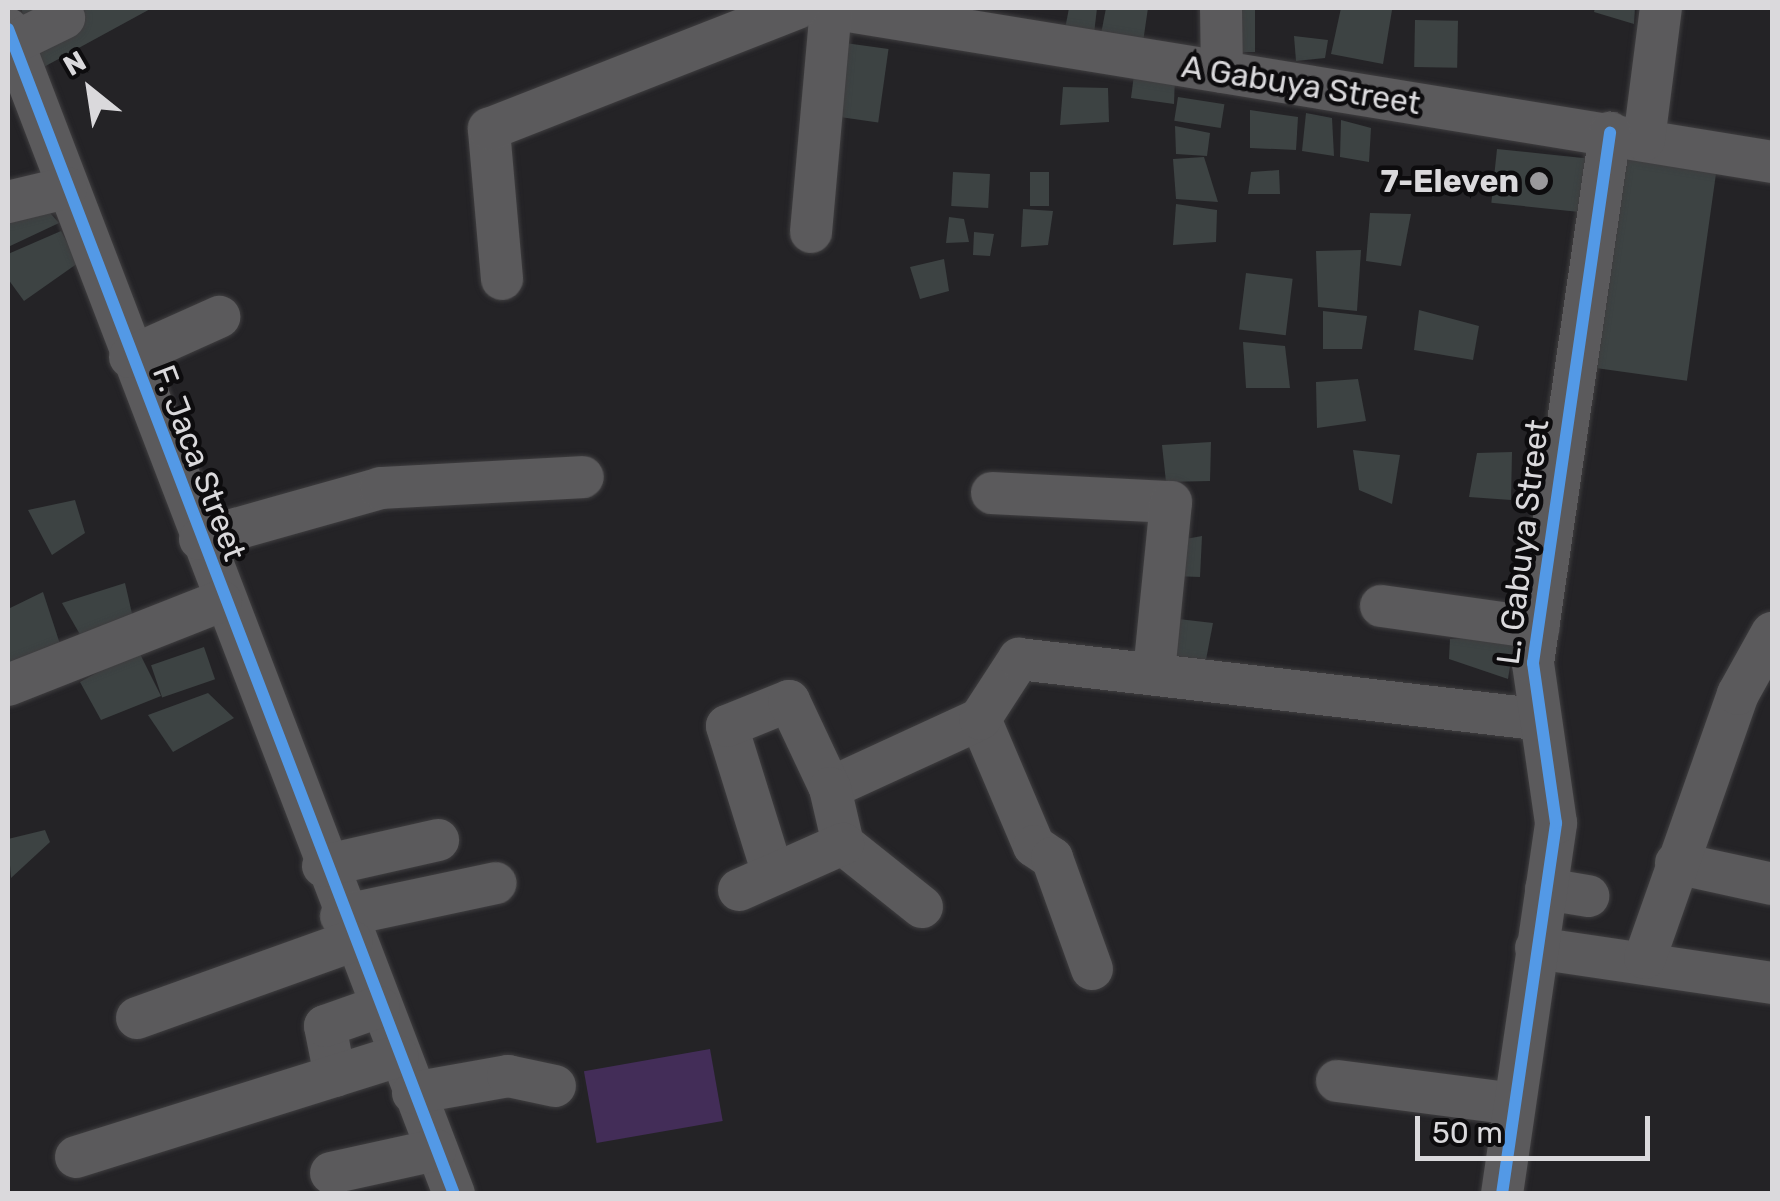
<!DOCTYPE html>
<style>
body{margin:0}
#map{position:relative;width:1780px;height:1201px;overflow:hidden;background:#242326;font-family:Rubik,sans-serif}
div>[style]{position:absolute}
.green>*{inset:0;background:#432d58;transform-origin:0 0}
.building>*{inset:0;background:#3d4343;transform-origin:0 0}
.roads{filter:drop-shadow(0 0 2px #3f3e40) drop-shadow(0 0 2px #3f3e40)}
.minor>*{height:42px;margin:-21px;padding:0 21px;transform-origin:21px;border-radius:21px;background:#5b5a5c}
.cycleway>*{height:12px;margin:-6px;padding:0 6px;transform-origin:6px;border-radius:6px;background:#5399e6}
.dots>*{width:28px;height:28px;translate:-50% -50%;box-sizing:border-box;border:5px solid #0d0c0e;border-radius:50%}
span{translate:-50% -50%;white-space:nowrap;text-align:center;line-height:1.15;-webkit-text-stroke:9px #0d0c0e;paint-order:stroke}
.street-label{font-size:32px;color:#dad9dc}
.poi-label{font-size:32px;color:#dad9dc;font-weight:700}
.right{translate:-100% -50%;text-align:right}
.frame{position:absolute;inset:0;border:10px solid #dad9dc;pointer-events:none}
.north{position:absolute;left:40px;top:40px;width:100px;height:100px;-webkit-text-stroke:8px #0d0c0e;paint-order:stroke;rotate:330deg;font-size:28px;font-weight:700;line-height:40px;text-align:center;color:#dad9dc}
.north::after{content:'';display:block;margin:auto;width:35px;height:45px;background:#dad9dc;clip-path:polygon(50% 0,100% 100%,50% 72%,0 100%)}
.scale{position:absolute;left:1415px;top:1116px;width:235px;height:45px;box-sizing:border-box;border:5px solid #dad9dc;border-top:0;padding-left:12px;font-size:30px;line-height:35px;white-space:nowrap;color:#dad9dc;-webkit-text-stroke:8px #0d0c0e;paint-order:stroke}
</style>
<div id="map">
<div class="green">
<i style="left:710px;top:1049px;width:73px;height:128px;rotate:80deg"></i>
</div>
<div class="building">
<i style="clip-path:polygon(21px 8px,152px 8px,42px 68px)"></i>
<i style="clip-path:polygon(1069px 8px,1097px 8px,1094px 34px,1065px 29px)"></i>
<i style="clip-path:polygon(1106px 8px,1148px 8px,1143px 42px,1101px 34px)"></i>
<i style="left:1226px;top:8px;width:29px;height:44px"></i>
<i style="clip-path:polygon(1341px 8px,1392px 10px,1383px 64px,1331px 54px)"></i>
<i style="clip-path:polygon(1595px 8px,1635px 8px,1634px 24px,1594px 12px)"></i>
<i style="left:1415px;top:20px;width:43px;height:47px;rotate:1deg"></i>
<i style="clip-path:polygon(1294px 36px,1328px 40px,1325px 58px,1296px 61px)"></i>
<i style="left:838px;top:42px;width:51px;height:74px;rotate:8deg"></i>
<i style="clip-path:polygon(1134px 75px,1175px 76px,1174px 104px,1131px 98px)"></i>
<i style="clip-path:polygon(1063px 87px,1108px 88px,1109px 122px,1060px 125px)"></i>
<i style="left:1178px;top:97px;width:47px;height:24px;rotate:9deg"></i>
<i style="clip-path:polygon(1250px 110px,1298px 117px,1296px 150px,1250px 148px)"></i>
<i style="clip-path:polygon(1306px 113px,1332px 118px,1334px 156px,1302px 151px)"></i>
<i style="clip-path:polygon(1341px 120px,1371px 128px,1369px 162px,1340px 157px)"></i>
<i style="clip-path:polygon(1175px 126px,1210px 133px,1207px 156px,1176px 154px)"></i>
<i style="left:1497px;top:149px;width:91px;height:54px;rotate:6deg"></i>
<i style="left:1626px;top:153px;width:92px;height:217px;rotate:8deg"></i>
<i style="clip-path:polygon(1204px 157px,1218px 202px,1176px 199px,1173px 159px)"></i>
<i style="clip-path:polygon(1279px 170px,1280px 194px,1248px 194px,1251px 172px)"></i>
<i style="left:953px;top:172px;width:37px;height:34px;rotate:3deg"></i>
<i style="left:1030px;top:172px;width:19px;height:34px"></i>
<i style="clip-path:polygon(1176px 204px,1217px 210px,1216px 242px,1173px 245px)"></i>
<i style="clip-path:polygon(43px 205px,59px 223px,8px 247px,8px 210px)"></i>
<i style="clip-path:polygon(1023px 209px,1053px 211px,1048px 245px,1021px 247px)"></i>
<i style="clip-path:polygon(1370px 213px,1411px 214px,1401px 266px,1366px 261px)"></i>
<i style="clip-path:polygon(949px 217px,964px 219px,969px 242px,946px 243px)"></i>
<i style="clip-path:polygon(61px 231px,78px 263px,24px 301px,8px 279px,8px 254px)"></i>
<i style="clip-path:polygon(974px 232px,994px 234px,990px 256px,973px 255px)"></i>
<i style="clip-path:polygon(1361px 250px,1357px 311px,1318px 307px,1316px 251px)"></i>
<i style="clip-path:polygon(944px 259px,949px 291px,920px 299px,910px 267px)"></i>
<i style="left:1246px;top:273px;width:47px;height:57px;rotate:7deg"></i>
<i style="clip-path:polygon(1419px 310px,1479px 326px,1473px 360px,1414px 350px)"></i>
<i style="clip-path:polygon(1323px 311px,1367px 316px,1362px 349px,1323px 349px)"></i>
<i style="clip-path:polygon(1243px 342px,1285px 346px,1290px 388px,1246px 388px)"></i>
<i style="clip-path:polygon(1358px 379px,1366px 421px,1317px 428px,1316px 382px)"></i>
<i style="clip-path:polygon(1211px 442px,1210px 481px,1166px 482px,1162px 445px)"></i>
<i style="clip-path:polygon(1353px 450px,1400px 455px,1392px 504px,1359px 490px)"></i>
<i style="clip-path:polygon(1512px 452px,1511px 500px,1469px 497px,1477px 453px)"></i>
<i style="clip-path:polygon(75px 500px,85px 533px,52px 555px,28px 510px)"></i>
<i style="clip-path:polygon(1202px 536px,1200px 577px,1173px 576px,1180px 540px)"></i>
<i style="clip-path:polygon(125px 583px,133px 618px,82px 638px,62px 603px)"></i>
<i style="clip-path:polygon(43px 592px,61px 647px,8px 667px,8px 609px)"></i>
<i style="clip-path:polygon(1170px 618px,1213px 623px,1205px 665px,1166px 652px)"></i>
<i style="clip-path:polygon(1515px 635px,1508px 679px,1449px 659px,1450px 639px)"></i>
<i style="left:204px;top:647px;width:34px;height:56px;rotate:71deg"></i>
<i style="clip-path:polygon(138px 650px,161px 696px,101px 720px,80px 682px)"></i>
<i style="clip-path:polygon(208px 693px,234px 718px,173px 752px,148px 715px)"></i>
<i style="clip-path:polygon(45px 830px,50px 842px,11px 878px,8px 839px)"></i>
</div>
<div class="roads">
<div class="minor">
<i style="left:830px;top:8px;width:955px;rotate:9.28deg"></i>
<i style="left:1221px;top:8px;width:64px;rotate:89.1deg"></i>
<i style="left:8px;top:29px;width:1247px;rotate:69.05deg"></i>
<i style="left:13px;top:43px;width:57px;rotate:-26.1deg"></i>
<i style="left:1644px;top:140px;width:133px;rotate:-82.7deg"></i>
<i style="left:8px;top:202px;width:60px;rotate:-13.6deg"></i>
<i style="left:811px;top:232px;width:225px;rotate:-84.9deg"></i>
<i style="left:502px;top:279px;width:151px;rotate:-95deg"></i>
<i style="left:489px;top:129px;width:331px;rotate:-21.4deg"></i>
<i style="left:130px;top:357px;width:98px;rotate:-24.2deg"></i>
<i style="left:992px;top:493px;width:179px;rotate:2.9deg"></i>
<i style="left:1171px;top:502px;width:171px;rotate:95.7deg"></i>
<i style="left:200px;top:539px;width:188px;rotate:-15.7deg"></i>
<i style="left:381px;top:488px;width:202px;rotate:-3.1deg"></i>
<i style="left:1381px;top:606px;width:159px;rotate:8deg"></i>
<i style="left:8px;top:685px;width:229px;rotate:-21.5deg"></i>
<i style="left:980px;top:719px;width:138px;rotate:67deg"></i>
<i style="left:1034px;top:846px;width:22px;rotate:34deg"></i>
<i style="left:1052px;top:858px;width:118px;rotate:70.2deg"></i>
<i style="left:830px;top:788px;width:165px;rotate:-24.7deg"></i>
<i style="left:980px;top:719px;width:72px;rotate:-57deg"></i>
<i style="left:1019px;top:659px;width:519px;rotate:6.63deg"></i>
<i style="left:1676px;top:863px;width:98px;rotate:12.3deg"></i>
<i style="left:323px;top:866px;width:118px;rotate:-12.7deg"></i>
<i style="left:773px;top:874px;width:155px;rotate:-107.3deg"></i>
<i style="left:727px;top:726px;width:67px;rotate:-22deg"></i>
<i style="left:789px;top:701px;width:96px;rotate:64.8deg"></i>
<i style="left:830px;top:788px;width:57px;rotate:76.9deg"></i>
<i style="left:843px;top:844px;width:101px;rotate:38.6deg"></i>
<i style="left:1546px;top:889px;width:43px;rotate:9.5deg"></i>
<i style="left:739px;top:890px;width:114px;rotate:-23.9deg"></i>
<i style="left:341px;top:916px;width:158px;rotate:-12deg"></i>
<i style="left:1536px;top:948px;width:239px;rotate:8.4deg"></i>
<i style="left:1645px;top:958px;width:280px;rotate:-70.6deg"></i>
<i style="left:1738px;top:694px;width:70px;rotate:-60.9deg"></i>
<i style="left:137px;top:1018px;width:228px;rotate:-19.7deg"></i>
<i style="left:335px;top:1076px;width:51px;rotate:-101.3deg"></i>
<i style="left:325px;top:1026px;width:57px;rotate:-19.4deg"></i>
<i style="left:1337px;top:1081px;width:178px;rotate:7.4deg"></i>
<i style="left:413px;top:1093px;width:97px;rotate:-10.1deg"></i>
<i style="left:508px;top:1076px;width:48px;rotate:12deg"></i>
<i style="left:76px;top:1157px;width:337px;rotate:-17.4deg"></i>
<i style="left:331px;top:1173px;width:107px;rotate:-12.4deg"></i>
<i style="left:1502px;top:1194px;width:375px;rotate:-81.7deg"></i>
<i style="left:1556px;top:823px;width:162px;rotate:-98.2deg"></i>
<i style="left:1533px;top:663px;width:536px;rotate:-81.73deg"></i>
</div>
</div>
<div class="cycleway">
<i style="left:8px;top:29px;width:1247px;rotate:69.05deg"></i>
<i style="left:1502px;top:1194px;width:375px;rotate:-81.7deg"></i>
<i style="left:1556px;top:823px;width:162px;rotate:-98.2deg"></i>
<i style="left:1533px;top:663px;width:536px;rotate:-81.73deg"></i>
</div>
<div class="dots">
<i style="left:1539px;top:181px;background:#9a999c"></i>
</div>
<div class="street-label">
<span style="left:1301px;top:85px;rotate:9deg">A Gabuya Street</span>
<span style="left:199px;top:463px;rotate:69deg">F. Jaca Street</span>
<span style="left:1523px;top:542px;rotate:-83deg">L. Gabuya Street</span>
</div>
<div class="poi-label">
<span class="right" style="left:1519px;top:181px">7-Eleven</span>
</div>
<div class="frame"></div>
<div class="north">N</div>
<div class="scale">50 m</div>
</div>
